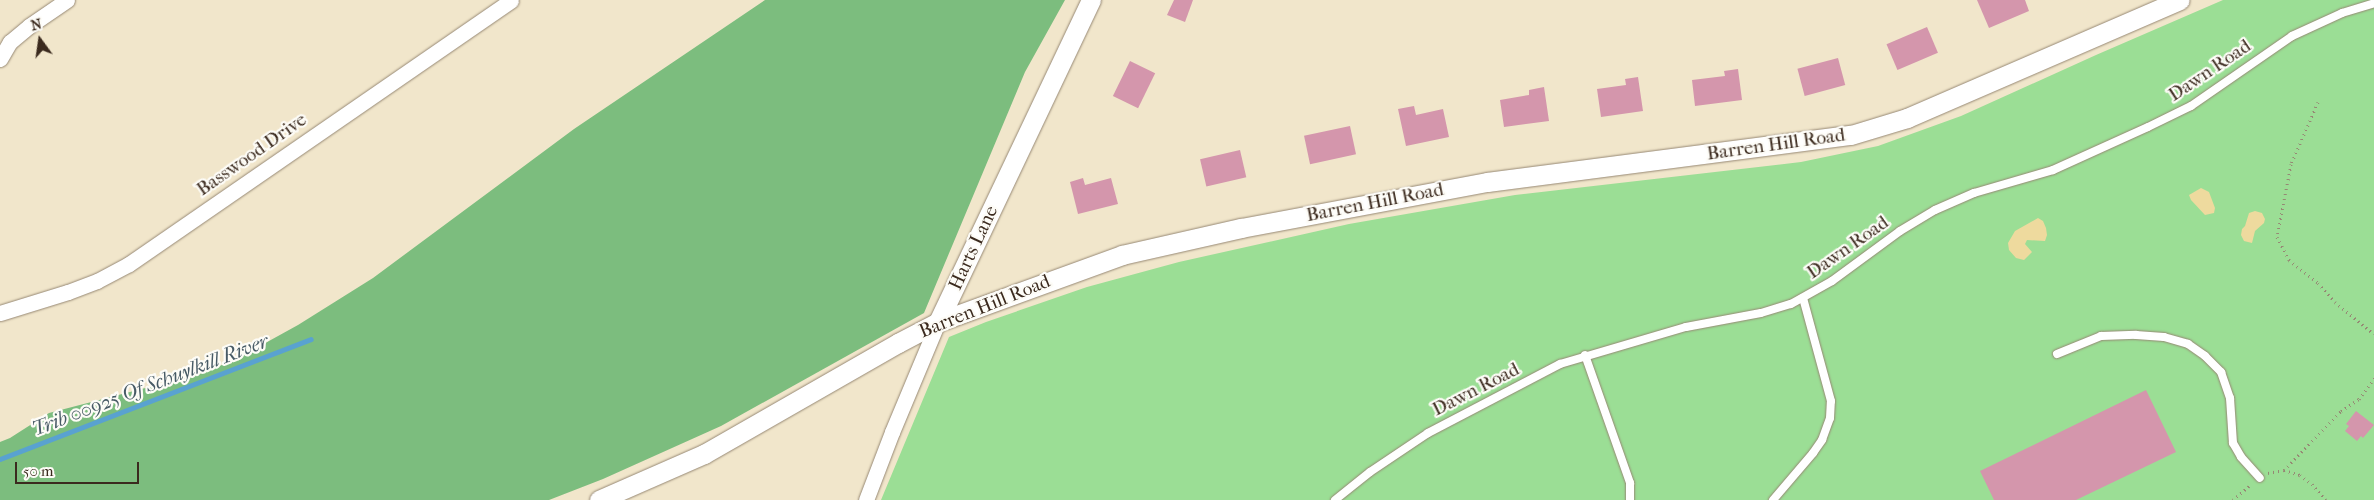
<!DOCTYPE html>
<style>
body{margin:0}
#map{position:relative;width:2374px;height:500px;overflow:hidden;background:#f1e6cb;font-family:"IM FELL French Canon",serif}
div>[style]{position:absolute}
.green>*{inset:0;background:#9bde95}
.forest>*{inset:0;background:#7cbd7e}
.sand>*{inset:0;background:#eeda9e}
.stream>*{height:5px;margin:-2.5px;padding:0 2.5px;transform-origin:2.5px;border-radius:2.5px;background:#59a2d0}
.building>*{inset:0;background:#d496ac;transform-origin:0 0}
.path>*{height:3px;margin-top:-1.5px;transform-origin:0;background:repeating-linear-gradient(90deg,#968874 0 1px,transparent 0 5px)}
.roads{filter:drop-shadow(0 0 1px #968874) drop-shadow(0 0 1px #968874)}
.service>*{height:8px;margin:-4px;padding:0 4px;transform-origin:4px;border-radius:4px;background:#fff}
.minor>*{height:15px;margin:-7.5px;padding:0 7.5px;transform-origin:7.5px;border-radius:7.5px;background:#fff}
.tertiary>*{height:19px;margin:-9.5px;padding:0 9.5px;transform-origin:9.5px;border-radius:9.5px;background:#fff}
span{translate:-50% -50%;white-space:nowrap;text-align:center;line-height:1.15;-webkit-text-stroke:4.5px #fdfcf7;paint-order:stroke}
.street-label{font-size:19px;color:#3b2a1e}
.water-label{font-size:20px;color:#475a65;font-style:italic}
.north{position:absolute;left:15px;top:15px;width:50px;height:50px;-webkit-text-stroke:4px #fdfcf7;paint-order:stroke;rotate:346deg;font-size:14px;font-weight:700;line-height:20px;text-align:center;color:#3b2a1e}
.north::after{content:'';display:block;margin:auto;width:18px;height:22px;background:#3b2a1e;clip-path:polygon(50% 0,100% 100%,50% 72%,0 100%)}
.scale{position:absolute;left:15px;top:462px;width:124px;height:22px;box-sizing:border-box;border:2px solid #3b2a1e;border-top:0;padding-left:6px;font-size:15px;line-height:18px;white-space:nowrap;color:#3b2a1e;-webkit-text-stroke:4px #fdfcf7;paint-order:stroke}
</style>
<div id="map">
<div class="green">
<i style="clip-path:polygon(2223px 0,2374px 0,2374px 500px,881px 500px,949px 337px,986px 322px,1087px 287px,1179px 262px,1349px 224px,1515px 195px,1801px 162px,1878px 146px,1961px 116px,2096px 55px)"></i>
</div>
<div class="forest">
<i style="clip-path:polygon(765px 0,1065px 0,1025px 72px,924px 313px,721px 426px,603px 479px,549px 500px,0 500px,0 442px,10px 438px,49px 413px,207px 372px,251px 351px,298px 325px,373px 278px,574px 129px)"></i>
</div>
<div class="sand">
<i style="clip-path:polygon(2201px 188px,2209px 192px,2215px 208px,2214px 213px,2205px 215px,2191px 200px,2189px 195px)"></i>
<i style="clip-path:polygon(2255px 211px,2262px 213px,2265px 219px,2264px 223px,2255px 231px,2252px 243px,2244px 241px,2241px 235px,2242px 229px,2245px 226px,2249px 213px)"></i>
<i style="clip-path:polygon(2038px 218px,2043px 221px,2046px 228px,2047px 235px,2045px 241px,2027px 240px,2025px 244px,2032px 252px,2024px 260px,2016px 258px,2009px 250px,2008px 243px,2015px 231px)"></i>
</div>
<div class="stream">
<i style="left:0;top:459px;width:333px;rotate:-21.1deg"></i>
</div>
<div class="building">
<i style="clip-path:polygon(1174px 0,1193px 0,1185px 22px,1167px 15px)"></i>
<i style="clip-path:polygon(1977px 0,2025px 0,2029px 11px,1989px 28px)"></i>
<i style="left:1927px;top:27px;width:28px;height:44px;rotate:67deg"></i>
<i style="left:1838px;top:58px;width:28px;height:42px;rotate:75deg"></i>
<i style="left:1130px;top:61px;width:28px;height:39px;rotate:26deg"></i>
<i style="clip-path:polygon(1738px 69px,1742px 100px,1695px 106px,1692px 80px,1725px 76px,1724px 71px)"></i>
<i style="clip-path:polygon(1638px 77px,1643px 111px,1601px 117px,1597px 89px,1626px 85px,1625px 79px)"></i>
<i style="clip-path:polygon(1544px 87px,1549px 121px,1504px 127px,1500px 100px,1529px 95px,1529px 90px)"></i>
<i style="clip-path:polygon(1414px 106px,1416px 115px,1443px 109px,1449px 137px,1406px 146px,1398px 109px)"></i>
<i style="left:1350px;top:126px;width:29px;height:47px;rotate:78deg"></i>
<i style="left:1240px;top:150px;width:28px;height:41px;rotate:77deg"></i>
<i style="clip-path:polygon(1083px 178px,1085px 185px,1111px 178px,1118px 204px,1078px 214px,1070px 182px)"></i>
<i style="clip-path:polygon(2146px 390px,2176px 452px,2076px 500px,1994px 500px,1980px 471px)"></i>
<i style="clip-path:polygon(2356px 411px,2374px 425px,2363px 438px,2361px 436px,2357px 441px,2345px 431px,2349px 426px,2346px 424px)"></i>
</div>
<div class="path">
<i style="left:2318px;top:102px;width:68px;rotate:113.5deg"></i>
<i style="left:2291px;top:164px;width:74px;rotate:100.9deg"></i>
<i style="left:2277px;top:237px;width:26px;rotate:62deg"></i>
<i style="left:2289px;top:260px;width:37px;rotate:38deg"></i>
<i style="left:2318px;top:283px;width:25px;rotate:48deg"></i>
<i style="left:2335px;top:302px;width:50px;rotate:39.4deg"></i>
<i style="left:2284px;top:470px;width:82px;rotate:-46deg"></i>
<i style="left:2341px;top:411px;width:22px;rotate:-34deg"></i>
<i style="left:2359px;top:399px;width:26px;rotate:-54deg"></i>
<i style="left:2268px;top:473px;width:16px;rotate:-11deg"></i>
<i style="left:2284px;top:470px;width:17px;rotate:17deg"></i>
<i style="left:2300px;top:475px;width:15px;rotate:37deg"></i>
<i style="left:2312px;top:484px;width:21px;rotate:49deg"></i>
<i style="left:2233px;top:500px;width:23px;rotate:-41deg"></i>
</div>
<div class="roads">
<div class="service">
<i style="left:2057px;top:354px;width:48px;rotate:-22.2deg"></i>
<i style="left:2101px;top:336px;width:35px;rotate:-2deg"></i>
<i style="left:2136px;top:335px;width:28px;rotate:4deg"></i>
<i style="left:2164px;top:337px;width:25px;rotate:16deg"></i>
<i style="left:2188px;top:344px;width:21px;rotate:35deg"></i>
<i style="left:2205px;top:356px;width:23px;rotate:45deg"></i>
<i style="left:2221px;top:372px;width:28px;rotate:71deg"></i>
<i style="left:2230px;top:398px;width:45px;rotate:86.2deg"></i>
<i style="left:2233px;top:443px;width:16px;rotate:60deg"></i>
<i style="left:2241px;top:457px;width:28px;rotate:48deg"></i>
<i style="left:1585px;top:355px;width:136px;rotate:70.6deg"></i>
<i style="left:1630px;top:483px;width:17px;rotate:90deg"></i>
<i style="left:1335px;top:500px;width:45px;rotate:-38.7deg"></i>
<i style="left:1370px;top:472px;width:70px;rotate:-33.9deg"></i>
<i style="left:1428px;top:433px;width:149px;rotate:-27.6deg"></i>
<i style="left:1560px;top:364px;width:131px;rotate:-16.4deg"></i>
<i style="left:1686px;top:327px;width:76px;rotate:-10.6deg"></i>
<i style="left:1761px;top:313px;width:31px;rotate:-17deg"></i>
<i style="left:1791px;top:304px;width:47px;rotate:-29.3deg"></i>
<i style="left:1832px;top:281px;width:84px;rotate:-36.3deg"></i>
<i style="left:1900px;top:231px;width:41px;rotate:-31deg"></i>
<i style="left:1935px;top:210px;width:43px;rotate:-23.6deg"></i>
<i style="left:1974px;top:193px;width:82px;rotate:-16.2deg"></i>
<i style="left:2053px;top:170px;width:104px;rotate:-24.4deg"></i>
<i style="left:2148px;top:127px;width:48px;rotate:-26deg"></i>
<i style="left:2191px;top:106px;width:123px;rotate:-34.7deg"></i>
<i style="left:2292px;top:36px;width:55px;rotate:-24.7deg"></i>
<i style="left:2342px;top:13px;width:34px;rotate:-17deg"></i>
<i style="left:1773px;top:500px;width:62px;rotate:-49.6deg"></i>
<i style="left:1813px;top:453px;width:16px;rotate:-55deg"></i>
<i style="left:1822px;top:440px;width:23px;rotate:-70deg"></i>
<i style="left:1830px;top:418px;width:17px;rotate:-87deg"></i>
<i style="left:1831px;top:401px;width:107px;rotate:-105.2deg"></i>
</div>
<div class="minor">
<i style="left:0;top:59px;width:20px;rotate:-60deg"></i>
<i style="left:10px;top:42px;width:25px;rotate:-40deg"></i>
<i style="left:29px;top:26px;width:46px;rotate:-34.4deg"></i>
<i style="left:0;top:313px;width:71px;rotate:-17.2deg"></i>
<i style="left:68px;top:292px;width:31px;rotate:-21deg"></i>
<i style="left:97px;top:281px;width:36px;rotate:-28deg"></i>
<i style="left:129px;top:264px;width:464px;rotate:-34.6deg"></i>
<i style="left:866px;top:500px;width:73px;rotate:-69.1deg"></i>
<i style="left:892px;top:432px;width:119px;rotate:-67.3deg"></i>
</div>
<div class="tertiary">
<i style="left:938px;top:322px;width:357px;rotate:-64.6deg"></i>
<i style="left:599px;top:500px;width:115px;rotate:-23.7deg"></i>
<i style="left:704px;top:454px;width:224px;rotate:-29.8deg"></i>
<i style="left:898px;top:343px;width:45px;rotate:-27.7deg"></i>
<i style="left:938px;top:322px;width:196px;rotate:-20deg"></i>
<i style="left:1122px;top:255px;width:122px;rotate:-12.8deg"></i>
<i style="left:1241px;top:228px;width:250px;rotate:-10.6deg"></i>
<i style="left:1487px;top:182px;width:367px;rotate:-7.4deg"></i>
<i style="left:1851px;top:135px;width:59px;rotate:-16.9deg"></i>
<i style="left:1907px;top:118px;width:297px;rotate:-23.4deg"></i>
</div>
</div>
<div class="street-label">
<span style="left:2210px;top:71px;rotate:-34deg">Dawn Road</span>
<span style="left:1776px;top:145px;rotate:-8deg">Barren Hill Road</span>
<span style="left:252px;top:155px;rotate:-35deg">Basswood Drive</span>
<span style="left:1375px;top:203px;rotate:-11deg">Barren Hill Road</span>
<span style="left:974px;top:248px;rotate:-65deg">Harts Lane</span>
<span style="left:1848px;top:248px;rotate:-35deg">Dawn Road</span>
<span style="left:985px;top:307px;rotate:-22deg">Barren Hill Road</span>
<span style="left:1476px;top:390px;rotate:-27deg">Dawn Road</span>
</div>
<div class="water-label">
<span style="left:150px;top:385px;rotate:-21deg">Trib 00925 Of Schuylkill River</span>
</div>
<div class="north">N</div>
<div class="scale">50 m</div>
</div>
